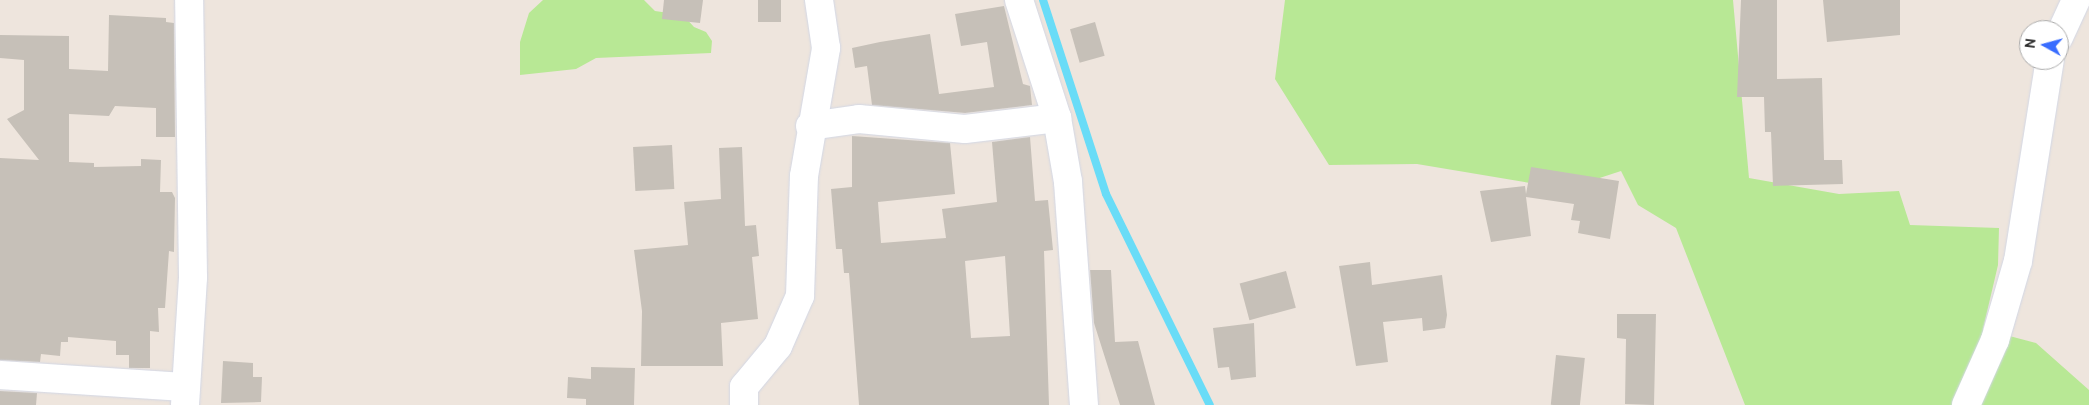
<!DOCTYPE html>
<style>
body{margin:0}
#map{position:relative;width:2089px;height:405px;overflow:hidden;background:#eee5dd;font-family:Cabin,sans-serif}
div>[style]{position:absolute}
.green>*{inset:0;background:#b8e895}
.stream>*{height:8px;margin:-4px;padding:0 4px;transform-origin:4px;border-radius:4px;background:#69dcf7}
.building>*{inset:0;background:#c6c0b8;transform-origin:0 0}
.roads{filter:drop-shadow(0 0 1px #d2d7e5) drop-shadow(0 0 1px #d2d7e5)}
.minor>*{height:28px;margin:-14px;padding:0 14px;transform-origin:14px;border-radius:14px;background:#fff}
span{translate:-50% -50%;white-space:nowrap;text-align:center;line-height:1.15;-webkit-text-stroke:5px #fff;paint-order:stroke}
.north{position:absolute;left:2019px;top:20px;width:50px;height:50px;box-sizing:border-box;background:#fff;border:1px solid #aaa;border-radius:50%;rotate:277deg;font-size:14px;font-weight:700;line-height:20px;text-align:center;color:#2b2b2b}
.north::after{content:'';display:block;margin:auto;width:18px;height:22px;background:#396dff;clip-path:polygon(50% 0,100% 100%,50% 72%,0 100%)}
</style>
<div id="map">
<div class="green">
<i style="clip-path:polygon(543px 0,644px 0,655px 11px,683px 15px,694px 27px,706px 32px,712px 41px,711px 53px,596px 58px,576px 69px,520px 75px,520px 42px,529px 13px)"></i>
<i style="clip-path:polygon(1285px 0,1733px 0,1749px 178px,1839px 194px,1899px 191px,1910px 225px,1999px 228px,1998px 265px,1983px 329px,2036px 343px,2089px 390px,2089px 405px,1745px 405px,1676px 228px,1638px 205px,1621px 171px,1566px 189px,1417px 164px,1329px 165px,1275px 79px)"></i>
</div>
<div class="stream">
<i style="left:1043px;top:0;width:204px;rotate:72deg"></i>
<i style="left:1106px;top:194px;width:235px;rotate:63.8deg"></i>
</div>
<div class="building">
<i style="clip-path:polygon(664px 0,703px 0,700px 23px,662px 19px)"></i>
<i style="left:758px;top:0;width:23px;height:22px"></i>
<i style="clip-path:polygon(1741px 0,1777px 0,1777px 79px,1822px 78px,1824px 160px,1842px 160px,1843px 184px,1773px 186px,1771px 132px,1765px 132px,1764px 97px,1737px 97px)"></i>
<i style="clip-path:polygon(1823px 0,1900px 0,1900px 35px,1827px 42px)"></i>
<i style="clip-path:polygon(1004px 6px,1023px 84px,1030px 86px,1032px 105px,965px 113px,872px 105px,867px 66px,855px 68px,852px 48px,880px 42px,930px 34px,939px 94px,994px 87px,987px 42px,961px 46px,955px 14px)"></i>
<i style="clip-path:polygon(109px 15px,166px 18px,166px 22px,174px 23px,175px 137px,156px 137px,156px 108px,115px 106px,109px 116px,69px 114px,69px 162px,94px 163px,94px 167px,141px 166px,141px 159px,161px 160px,160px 192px,172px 192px,175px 198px,174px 252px,169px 251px,165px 308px,158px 308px,159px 332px,150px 331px,150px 368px,129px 368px,129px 355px,116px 355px,116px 341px,68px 337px,68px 342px,61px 342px,60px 356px,41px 354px,40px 362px,0 360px,0 158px,39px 160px,7px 119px,24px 110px,24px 60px,0 58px,0 35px,69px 36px,69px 69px,108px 71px)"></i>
<i style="left:1095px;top:22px;width:35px;height:26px;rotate:74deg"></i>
<i style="clip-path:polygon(evenodd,852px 136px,950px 143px,955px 194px,878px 202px,881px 243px,946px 238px,942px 209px,997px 202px,992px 142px,1030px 137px,1035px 201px,1048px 200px,1053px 250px,1044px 251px,1049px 405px,859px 405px,849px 273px,844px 273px,842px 249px,836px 249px,831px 189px,852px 187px,852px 136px,1005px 256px,1010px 336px,971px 338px,965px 261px,1005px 256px)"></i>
<i style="left:672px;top:145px;width:44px;height:39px;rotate:87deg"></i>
<i style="clip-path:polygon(742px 147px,745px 226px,756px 225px,759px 256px,752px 257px,758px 319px,721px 323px,723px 366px,641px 366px,642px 311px,634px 250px,688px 245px,684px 202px,721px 199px,719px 148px)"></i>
<i style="clip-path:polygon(1531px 167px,1619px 181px,1610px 239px,1578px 233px,1580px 221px,1571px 220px,1574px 204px,1526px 197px,1531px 236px,1491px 242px,1480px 191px,1525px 186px,1526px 194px)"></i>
<i style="clip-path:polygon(1370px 262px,1372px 285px,1442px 275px,1447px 315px,1445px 328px,1423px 331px,1422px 318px,1383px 322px,1388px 362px,1356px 366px,1339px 266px)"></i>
<i style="clip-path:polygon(1090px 270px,1111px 270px,1115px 342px,1138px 341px,1155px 405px,1120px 405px,1094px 323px)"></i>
<i style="left:1286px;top:271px;width:38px;height:48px;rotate:75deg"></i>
<i style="clip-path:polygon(1617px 314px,1656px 314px,1654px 405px,1625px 404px,1626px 339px,1617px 338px)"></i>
<i style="clip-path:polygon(1254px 323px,1256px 377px,1231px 380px,1229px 367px,1218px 368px,1213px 328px)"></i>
<i style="left:1556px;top:355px;width:29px;height:50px;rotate:6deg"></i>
<i style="clip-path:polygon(223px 361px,253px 363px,253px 377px,262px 377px,261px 402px,221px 403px)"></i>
<i style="clip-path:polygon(591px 367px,635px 368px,634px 405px,586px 405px,586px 399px,567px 398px,568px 377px,591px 379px)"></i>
<i style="clip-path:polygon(0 391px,37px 393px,36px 405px,0 405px)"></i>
</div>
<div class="roads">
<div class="minor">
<i style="left:1019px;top:0;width:124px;rotate:72.1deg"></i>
<i style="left:1057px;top:118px;width:65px;rotate:80.2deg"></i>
<i style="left:1068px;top:182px;width:224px;rotate:85.9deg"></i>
<i style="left:2059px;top:37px;width:41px;rotate:-65.3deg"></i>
<i style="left:810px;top:126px;width:49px;rotate:-8.1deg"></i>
<i style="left:859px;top:119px;width:106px;rotate:5.4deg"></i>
<i style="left:965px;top:129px;width:93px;rotate:-6.8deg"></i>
<i style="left:0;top:375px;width:186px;rotate:3.7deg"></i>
<i style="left:185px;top:405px;width:128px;rotate:-86.4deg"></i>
<i style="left:193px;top:277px;width:277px;rotate:-90.8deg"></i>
<i style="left:744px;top:405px;width:18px;rotate:-90deg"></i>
<i style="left:744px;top:387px;width:53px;rotate:-50.3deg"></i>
<i style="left:778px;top:346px;width:55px;rotate:-66.3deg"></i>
<i style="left:800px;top:296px;width:120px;rotate:-88.1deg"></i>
<i style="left:804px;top:176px;width:130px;rotate:-80.2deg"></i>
<i style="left:826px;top:48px;width:49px;rotate:-98.3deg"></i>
<i style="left:1966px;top:405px;width:71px;rotate:-66deg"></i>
<i style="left:1995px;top:340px;width:82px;rotate:-73.8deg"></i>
<i style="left:2018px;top:261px;width:204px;rotate:-81deg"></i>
</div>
</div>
<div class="north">N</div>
</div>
